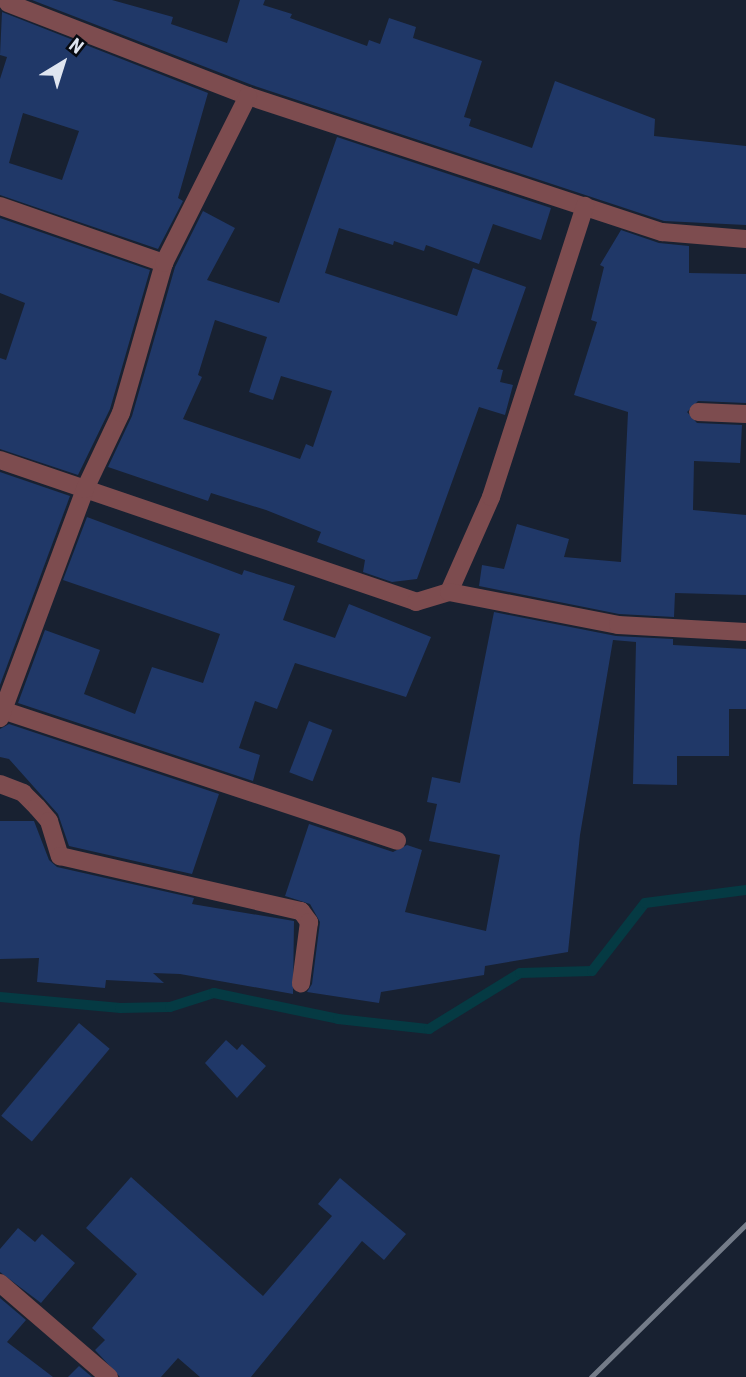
<!DOCTYPE html>
<style>
body{margin:0}
#map{position:relative;width:746px;height:1377px;overflow:hidden;background:#182131;font-family:"Roboto Condensed",sans-serif}
div>[style]{position:absolute}
.stream>*{height:10px;margin:-5px;padding:0 5px;transform-origin:5px;border-radius:5px;background:#053a43}
.building>*{inset:0;background:#203868;transform-origin:0 0}
.street>*{height:18px;margin:-9px;padding:0 9px;transform-origin:9px;border-radius:9px;background:#7d4c4f}
.rail>*{height:5px;margin:-2.5px;padding:0 2.5px;transform-origin:2.5px;border-radius:2.5px;background:#747c89}
span{translate:-50% -50%;white-space:nowrap;text-align:center;line-height:1.15;-webkit-text-stroke:7px #070a11;paint-order:stroke}
.north{position:absolute;left:28px;top:28px;width:70px;height:70px;-webkit-text-stroke:5px #070a11;paint-order:stroke;rotate:38deg;font-size:19px;font-weight:700;line-height:28px;text-align:center;color:#dfe5f0}
.north::after{content:'';display:block;margin:auto;width:24px;height:32px;background:#dfe5f0;clip-path:polygon(50% 0,100% 100%,50% 72%,0 100%)}
</style>
<div id="map">
<div class="stream">
<i style="left:0;top:997px;width:121px;rotate:5.2deg"></i>
<i style="left:120px;top:1008px;width:50px;rotate:-1.1deg"></i>
<i style="left:170px;top:1007px;width:46px;rotate:-17.7deg"></i>
<i style="left:214px;top:993px;width:127px;rotate:11.8deg"></i>
<i style="left:338px;top:1019px;width:92px;rotate:6.3deg"></i>
<i style="left:429px;top:1029px;width:107px;rotate:-31.6deg"></i>
<i style="left:520px;top:973px;width:72px;rotate:-1.6deg"></i>
<i style="left:592px;top:971px;width:86px;rotate:-52.1deg"></i>
<i style="left:645px;top:903px;width:102px;rotate:-7.3deg"></i>
</div>
<div class="building">
<i style="clip-path:polygon(32px 0,112px 0,173px 17px,171px 24px,227px 43px,240px 0,265px 0,263px 5px,292px 14px,290px 18px,367px 46px,369px 40px,380px 44px,389px 18px,416px 27px,413px 38px,482px 61px,464px 117px,471px 119px,469px 126px,532px 148px,555px 81px,655px 119px,654px 136px,746px 146px,746px 225px,664px 221px,252px 85px)"></i>
<i style="clip-path:polygon(evenodd,2px 12px,208px 93px,178px 198px,183px 201px,158px 249px,0 195px,0 79px,7px 57px,0 55px,2px 12px,23px 113px,79px 131px,62px 180px,9px 163px,23px 113px)"></i>
<i style="clip-path:polygon(evenodd,337px 137px,551px 208px,541px 240px,493px 224px,479px 264px,426px 245px,424px 251px,394px 241px,393px 245px,339px 228px,325px 273px,457px 316px,473px 268px,526px 287px,497px 369px,503px 370px,500px 382px,513px 385px,505px 415px,479px 407px,417px 579px,392px 582px,363px 572px,365px 560px,317px 542px,321px 532px,266px 510px,211px 493px,208px 501px,108px 467px,132px 416px,175px 267px,203px 211px,235px 228px,207px 280px,279px 303px,337px 137px,215px 320px,267px 337px,249px 392px,273px 400px,281px 376px,332px 391px,313px 447px,306px 444px,300px 459px,183px 419px,202px 377px,198px 375px,215px 320px)"></i>
<i style="clip-path:polygon(0 218px,150px 270px,110px 409px,78px 475px,0 449px,0 358px,6px 360px,25px 303px,0 293px)"></i>
<i style="clip-path:polygon(621px 230px,659px 243px,689px 246px,689px 273px,746px 274px,746px 403px,698px 401px,687px 412px,697px 423px,742px 425px,740px 463px,694px 461px,693px 510px,746px 515px,746px 595px,675px 593px,674px 617px,619px 614px,479px 586px,482px 565px,504px 569px,517px 524px,569px 539px,564px 557px,621px 562px,628px 412px,574px 395px,597px 322px,591px 320px,604px 267px,600px 265px)"></i>
<i style="clip-path:polygon(0 472px,70px 496px,0 685px)"></i>
<i style="clip-path:polygon(87px 517px,242px 575px,244px 570px,295px 586px,283px 620px,335px 638px,349px 604px,431px 637px,406px 697px,295px 663px,277px 709px,255px 701px,239px 748px,260px 755px,253px 781px,18px 703px,45px 630px,100px 650px,84px 694px,135px 714px,152px 667px,203px 683px,220px 634px,63px 580px)"></i>
<i style="clip-path:polygon(494px 612px,616px 636px,673px 639px,673px 645px,746px 649px,746px 709px,729px 709px,729px 756px,677px 756px,677px 785px,633px 784px,636px 642px,613px 640px,580px 835px,568px 952px,485px 966px,484px 975px,381px 992px,379px 1003px,307px 992px,312px 984px,320px 922px,310px 904px,285px 896px,309px 824px,393px 852px,407px 845px,422px 850px,405px 912px,486px 931px,500px 855px,429px 841px,437px 804px,427px 802px,432px 777px,460px 783px)"></i>
<i style="left:309px;top:721px;width:25px;height:55px;rotate:21deg"></i>
<i style="clip-path:polygon(9px 724px,219px 794px,192px 874px,69px 846px,58px 814px,9px 759px,0 757px,0 729px)"></i>
<i style="clip-path:polygon(0 821px,34px 821px,49px 860px,57px 867px,194px 898px,192px 904px,294px 921px,293px 994px,180px 974px,153px 973px,164px 983px,106px 980px,105px 988px,37px 982px,39px 958px,0 959px)"></i>
<i style="left:79px;top:1023px;width:40px;height:121px;rotate:40deg"></i>
<i style="clip-path:polygon(226px 1040px,237px 1050px,242px 1044px,266px 1066px,237px 1098px,205px 1063px)"></i>
<i style="clip-path:polygon(131px 1177px,263px 1296px,332px 1216px,318px 1204px,340px 1178px,406px 1234px,384px 1260px,362px 1241px,251px 1377px,200px 1377px,178px 1358px,161px 1377px,120px 1377px,95px 1350px,105px 1340px,92px 1328px,137px 1274px,86px 1228px)"></i>
<i style="clip-path:polygon(18px 1228px,35px 1242px,42px 1234px,75px 1263px,41px 1303px,0 1272px,0 1249px)"></i>
<i style="clip-path:polygon(0 1298px,26px 1320px,7px 1342px,53px 1377px,0 1377px)"></i>
<i style="clip-path:polygon(79px 1366px,92px 1377px,68px 1377px)"></i>
</div>
<div class="street">
<i style="left:8px;top:3px;width:257px;rotate:21.2deg"></i>
<i style="left:248px;top:96px;width:436px;rotate:18.2deg"></i>
<i style="left:662px;top:232px;width:84px;rotate:4.8deg"></i>
<i style="left:0;top:206px;width:174px;rotate:19.2deg"></i>
<i style="left:698px;top:412px;width:48px;rotate:2.4deg"></i>
<i style="left:0;top:460px;width:440px;rotate:18.8deg"></i>
<i style="left:416px;top:602px;width:34px;rotate:-17deg"></i>
<i style="left:449px;top:592px;width:104px;rotate:-66.1deg"></i>
<i style="left:491px;top:497px;width:306px;rotate:-72.1deg"></i>
<i style="left:449px;top:592px;width:172px;rotate:11deg"></i>
<i style="left:618px;top:625px;width:128px;rotate:3.1deg"></i>
<i style="left:2px;top:710px;width:416px;rotate:18.3deg"></i>
<i style="left:0;top:718px;width:244px;rotate:-69.6deg"></i>
<i style="left:85px;top:489px;width:84px;rotate:-64.7deg"></i>
<i style="left:121px;top:413px;width:156px;rotate:-74deg"></i>
<i style="left:164px;top:263px;width:187px;rotate:-63.3deg"></i>
<i style="left:0;top:784px;width:25px;rotate:21deg"></i>
<i style="left:23px;top:793px;width:20px;rotate:45deg"></i>
<i style="left:37px;top:807px;width:18px;rotate:49deg"></i>
<i style="left:49px;top:821px;width:37px;rotate:73deg"></i>
<i style="left:60px;top:856px;width:247px;rotate:12.9deg"></i>
<i style="left:301px;top:911px;width:14px;rotate:54deg"></i>
<i style="left:309px;top:922px;width:62px;rotate:97.5deg"></i>
<i style="left:0;top:1283px;width:144px;rotate:40.8deg"></i>
</div>
<div class="rail">
<i style="left:591px;top:1377px;width:218px;rotate:-44.6deg"></i>
</div>
<div class="north">N</div>
</div>
